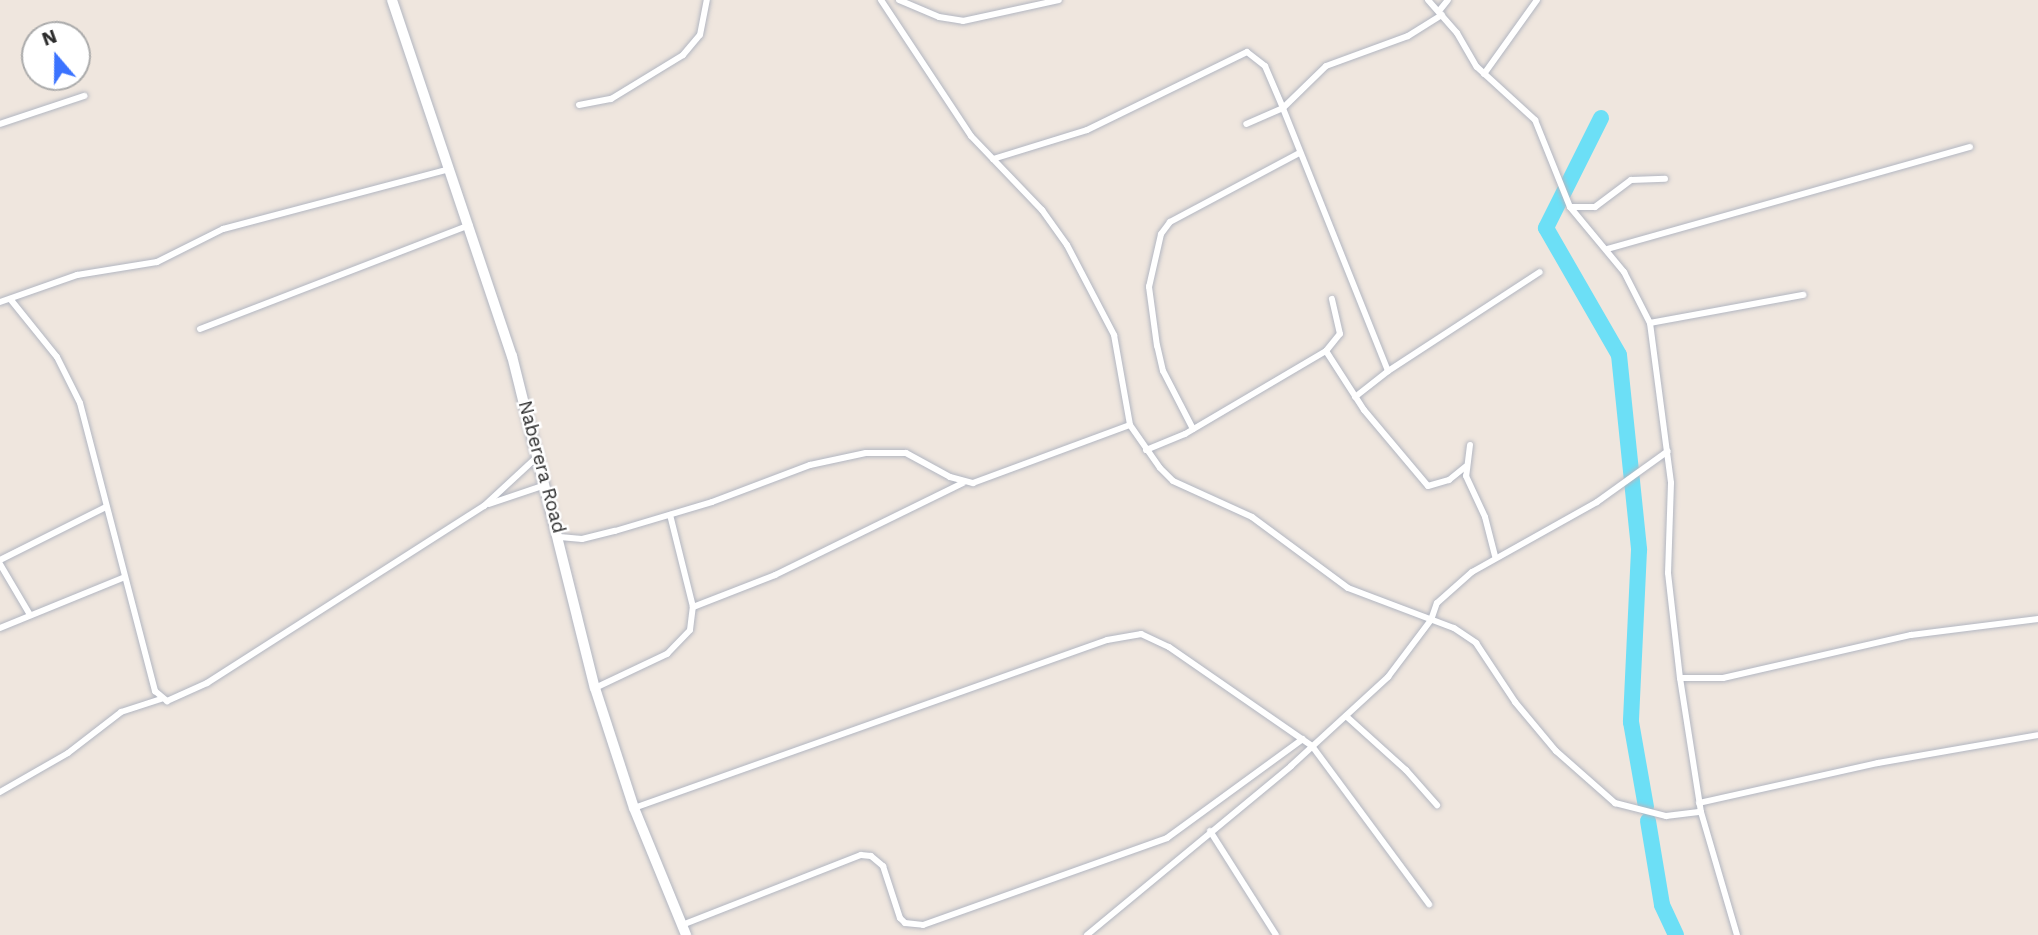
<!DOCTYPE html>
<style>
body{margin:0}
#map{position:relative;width:2038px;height:935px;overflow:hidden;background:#efe6de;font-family:"Work Sans",sans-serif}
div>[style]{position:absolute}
.river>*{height:16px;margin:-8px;padding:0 8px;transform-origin:8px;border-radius:8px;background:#6cdff6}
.roads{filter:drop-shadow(0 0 2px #b2b6c1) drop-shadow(0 0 2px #b2b6c1)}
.street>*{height:6px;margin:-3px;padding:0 3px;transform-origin:3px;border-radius:3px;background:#fff}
.secondary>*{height:10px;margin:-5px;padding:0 5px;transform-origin:5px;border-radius:5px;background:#fff}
span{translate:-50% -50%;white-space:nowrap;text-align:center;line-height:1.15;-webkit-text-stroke:5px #fff;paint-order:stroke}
.street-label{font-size:19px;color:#2c2c2c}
.north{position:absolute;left:21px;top:21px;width:70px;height:70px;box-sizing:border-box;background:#fff;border:2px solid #ababab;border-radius:50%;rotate:340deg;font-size:19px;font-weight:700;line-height:28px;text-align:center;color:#2c2c2c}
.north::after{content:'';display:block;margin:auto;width:24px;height:32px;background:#3b73ff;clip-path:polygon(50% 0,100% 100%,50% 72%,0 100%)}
</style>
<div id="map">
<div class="river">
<i style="left:1601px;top:118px;width:123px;rotate:116.6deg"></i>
<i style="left:1546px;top:228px;width:146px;rotate:60.1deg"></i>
<i style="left:1619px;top:355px;width:196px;rotate:84.1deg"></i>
<i style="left:1639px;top:550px;width:172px;rotate:92.7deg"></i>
<i style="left:1631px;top:722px;width:86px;rotate:80deg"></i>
<i style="left:1648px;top:821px;width:85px;rotate:80.5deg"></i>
<i style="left:1662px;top:905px;width:33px;rotate:65deg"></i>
</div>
<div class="roads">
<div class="street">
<i style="left:881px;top:0;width:163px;rotate:56.5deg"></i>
<i style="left:971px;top:136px;width:103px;rotate:46.2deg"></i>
<i style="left:1042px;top:210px;width:43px;rotate:54.5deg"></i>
<i style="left:1067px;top:245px;width:102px;rotate:62.4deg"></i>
<i style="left:1114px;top:335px;width:91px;rotate:79.9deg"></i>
<i style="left:1130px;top:425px;width:52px;rotate:55.1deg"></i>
<i style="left:1160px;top:468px;width:18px;rotate:45deg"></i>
<i style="left:1173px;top:481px;width:87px;rotate:24.5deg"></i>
<i style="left:1252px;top:517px;width:119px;rotate:36.5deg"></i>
<i style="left:1348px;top:588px;width:113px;rotate:20.7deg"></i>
<i style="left:1454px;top:628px;width:27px;rotate:34deg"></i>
<i style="left:1476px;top:643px;width:71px;rotate:56.5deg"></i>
<i style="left:1515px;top:702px;width:64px;rotate:50.1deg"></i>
<i style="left:1556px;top:751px;width:79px;rotate:41.4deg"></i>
<i style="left:1615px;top:803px;width:53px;rotate:14.3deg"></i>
<i style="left:1666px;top:816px;width:35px;rotate:-7deg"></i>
<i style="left:899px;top:0;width:43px;rotate:23deg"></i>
<i style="left:939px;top:17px;width:24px;rotate:9deg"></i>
<i style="left:963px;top:21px;width:98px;rotate:-12.3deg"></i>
<i style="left:1428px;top:0;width:44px;rotate:48.7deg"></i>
<i style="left:1457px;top:33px;width:39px;rotate:60deg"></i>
<i style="left:1477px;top:67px;width:79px;rotate:42.4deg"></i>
<i style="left:1535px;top:120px;width:94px;rotate:68.1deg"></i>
<i style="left:1570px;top:207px;width:85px;rotate:50.3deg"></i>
<i style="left:1624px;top:272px;width:57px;rotate:63deg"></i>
<i style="left:1650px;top:323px;width:161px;rotate:82.5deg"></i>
<i style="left:1671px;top:483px;width:90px;rotate:91.9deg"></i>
<i style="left:1668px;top:573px;width:106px;rotate:83.5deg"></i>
<i style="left:1680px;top:678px;width:136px;rotate:81.1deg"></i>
<i style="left:1701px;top:812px;width:128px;rotate:73.7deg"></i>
<i style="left:1439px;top:11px;width:14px;rotate:-51deg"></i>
<i style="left:1484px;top:74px;width:91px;rotate:-54.4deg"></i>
<i style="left:579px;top:105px;width:33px;rotate:-11deg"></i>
<i style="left:611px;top:99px;width:84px;rotate:-31.4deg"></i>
<i style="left:683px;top:55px;width:26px;rotate:-50deg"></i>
<i style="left:700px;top:35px;width:36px;rotate:-79deg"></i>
<i style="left:0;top:124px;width:89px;rotate:-18.4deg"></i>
<i style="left:993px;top:159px;width:98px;rotate:-17.1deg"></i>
<i style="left:1087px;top:130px;width:178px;rotate:-26deg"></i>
<i style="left:1247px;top:52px;width:23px;rotate:38deg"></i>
<i style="left:1265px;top:66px;width:46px;rotate:66.8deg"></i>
<i style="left:1283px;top:108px;width:40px;rotate:156.6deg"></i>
<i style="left:1570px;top:207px;width:25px"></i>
<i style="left:1595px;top:207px;width:45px;rotate:-36.9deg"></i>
<i style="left:1631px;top:180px;width:34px;rotate:-2deg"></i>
<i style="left:1607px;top:249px;width:377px;rotate:-15.7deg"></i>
<i style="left:11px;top:300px;width:73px;rotate:51.1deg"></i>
<i style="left:57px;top:357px;width:51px;rotate:63.4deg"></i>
<i style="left:80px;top:403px;width:298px;rotate:75.4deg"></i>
<i style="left:155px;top:691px;width:16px;rotate:40deg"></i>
<i style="left:167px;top:701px;width:44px;rotate:-24.2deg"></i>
<i style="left:207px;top:683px;width:329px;rotate:-32.6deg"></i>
<i style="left:484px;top:506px;width:74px;rotate:-42.8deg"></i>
<i style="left:0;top:302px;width:82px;rotate:-19.3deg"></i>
<i style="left:77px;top:275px;width:81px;rotate:-9.2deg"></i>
<i style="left:157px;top:262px;width:74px;rotate:-26.6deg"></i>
<i style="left:223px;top:229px;width:235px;rotate:-14.8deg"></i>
<i style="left:1650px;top:323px;width:156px;rotate:-10.4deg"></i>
<i style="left:200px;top:329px;width:289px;rotate:-21.1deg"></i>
<i style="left:1326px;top:351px;width:70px;rotate:57.2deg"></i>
<i style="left:1364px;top:410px;width:99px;rotate:49.9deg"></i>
<i style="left:1428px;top:486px;width:22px;rotate:-16deg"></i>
<i style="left:1449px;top:480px;width:21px;rotate:-39deg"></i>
<i style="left:1388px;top:371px;width:283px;rotate:-111.8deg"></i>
<i style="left:1283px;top:108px;width:60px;rotate:-44.3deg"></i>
<i style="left:1326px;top:66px;width:87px;rotate:-20.1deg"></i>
<i style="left:1408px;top:36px;width:40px;rotate:-32deg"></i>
<i style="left:1355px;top:397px;width:42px;rotate:-38.2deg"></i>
<i style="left:1388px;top:371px;width:181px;rotate:-33.1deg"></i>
<i style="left:1193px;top:429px;width:65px;rotate:-117.3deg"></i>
<i style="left:1163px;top:371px;width:26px;rotate:-103deg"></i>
<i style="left:1157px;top:346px;width:60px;rotate:-97.7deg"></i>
<i style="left:1149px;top:287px;width:54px;rotate:-77.2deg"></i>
<i style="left:1161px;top:234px;width:15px;rotate:-53deg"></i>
<i style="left:1170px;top:222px;width:146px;rotate:-28.1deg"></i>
<i style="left:1470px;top:445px;width:31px;rotate:97deg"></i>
<i style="left:1466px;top:476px;width:45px;rotate:65.1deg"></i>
<i style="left:1485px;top:517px;width:40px;rotate:75.6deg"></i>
<i style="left:1146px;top:450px;width:42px;rotate:-22.3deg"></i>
<i style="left:1185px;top:434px;width:164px;rotate:-30.5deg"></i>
<i style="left:1326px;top:351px;width:22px;rotate:-51deg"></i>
<i style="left:1340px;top:334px;width:36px;rotate:-103deg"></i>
<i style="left:489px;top:504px;width:59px;rotate:-18.7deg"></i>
<i style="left:560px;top:537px;width:22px;rotate:5deg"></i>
<i style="left:582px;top:539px;width:34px;rotate:-14deg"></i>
<i style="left:615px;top:531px;width:101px;rotate:-16.6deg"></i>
<i style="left:712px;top:502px;width:105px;rotate:-20.7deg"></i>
<i style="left:810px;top:465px;width:57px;rotate:-12.1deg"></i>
<i style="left:866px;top:453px;width:40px"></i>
<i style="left:906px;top:453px;width:50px;rotate:28.6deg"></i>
<i style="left:950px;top:477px;width:24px;rotate:15deg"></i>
<i style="left:973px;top:483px;width:167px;rotate:-20.3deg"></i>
<i style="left:0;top:560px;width:119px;rotate:-26.6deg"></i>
<i style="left:0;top:564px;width:59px;rotate:59.5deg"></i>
<i style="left:693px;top:607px;width:88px;rotate:-21.3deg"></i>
<i style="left:775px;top:575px;width:209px;rotate:-26.1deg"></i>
<i style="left:0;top:628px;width:135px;rotate:-22.2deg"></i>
<i style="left:1680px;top:678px;width:43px"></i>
<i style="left:1723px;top:678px;width:193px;rotate:-12.9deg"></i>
<i style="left:1911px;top:635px;width:128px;rotate:-7.2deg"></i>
<i style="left:595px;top:688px;width:80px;rotate:-25.3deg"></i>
<i style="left:667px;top:654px;width:33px;rotate:-46deg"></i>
<i style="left:690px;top:630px;width:23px;rotate:-83deg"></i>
<i style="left:693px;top:607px;width:95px;rotate:-104deg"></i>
<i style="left:1346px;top:716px;width:81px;rotate:42deg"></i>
<i style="left:1406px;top:770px;width:47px;rotate:48.5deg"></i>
<i style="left:0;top:792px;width:78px;rotate:-29.8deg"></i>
<i style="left:68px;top:753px;width:67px;rotate:-37.7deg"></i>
<i style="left:121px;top:712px;width:42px;rotate:-18deg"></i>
<i style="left:1699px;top:803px;width:183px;rotate:-12.6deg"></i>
<i style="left:1878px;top:763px;width:162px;rotate:-9.9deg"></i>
<i style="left:634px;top:808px;width:502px;rotate:-19.55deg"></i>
<i style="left:1107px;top:640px;width:35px;rotate:-10deg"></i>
<i style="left:1141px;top:634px;width:31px;rotate:25deg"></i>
<i style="left:1169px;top:647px;width:174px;rotate:34.7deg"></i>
<i style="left:1312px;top:746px;width:197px;rotate:53.5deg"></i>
<i style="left:1210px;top:831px;width:123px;rotate:57.6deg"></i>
<i style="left:682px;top:925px;width:192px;rotate:-21.4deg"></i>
<i style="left:861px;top:855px;width:10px;rotate:6deg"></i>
<i style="left:871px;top:856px;width:16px;rotate:40deg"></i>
<i style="left:883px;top:866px;width:55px;rotate:71.9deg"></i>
<i style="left:900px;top:918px;width:7px;rotate:45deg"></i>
<i style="left:905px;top:923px;width:18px;rotate:6deg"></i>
<i style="left:923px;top:925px;width:259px;rotate:-19.6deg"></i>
<i style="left:1167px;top:838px;width:168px;rotate:-36.1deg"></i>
<i style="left:1087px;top:935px;width:265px;rotate:-39.6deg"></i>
<i style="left:1291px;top:766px;width:132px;rotate:-42.5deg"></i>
<i style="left:1388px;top:677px;width:71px;rotate:-53deg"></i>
<i style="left:1431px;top:620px;width:18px;rotate:-71deg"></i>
<i style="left:1437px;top:603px;width:47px;rotate:-41.5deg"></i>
<i style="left:1472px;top:572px;width:143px;rotate:-29.2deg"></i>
<i style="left:1597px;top:502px;width:87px;rotate:-35.7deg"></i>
</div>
<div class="secondary">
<i style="left:392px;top:0;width:376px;rotate:71.4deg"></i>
<i style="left:512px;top:356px;width:342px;rotate:76deg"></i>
<i style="left:595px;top:688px;width:126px;rotate:72deg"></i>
<i style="left:634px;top:808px;width:137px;rotate:67.7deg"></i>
</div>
</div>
<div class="street-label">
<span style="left:542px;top:467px;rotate:75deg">Naberera Road</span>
</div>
<div class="north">N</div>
</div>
